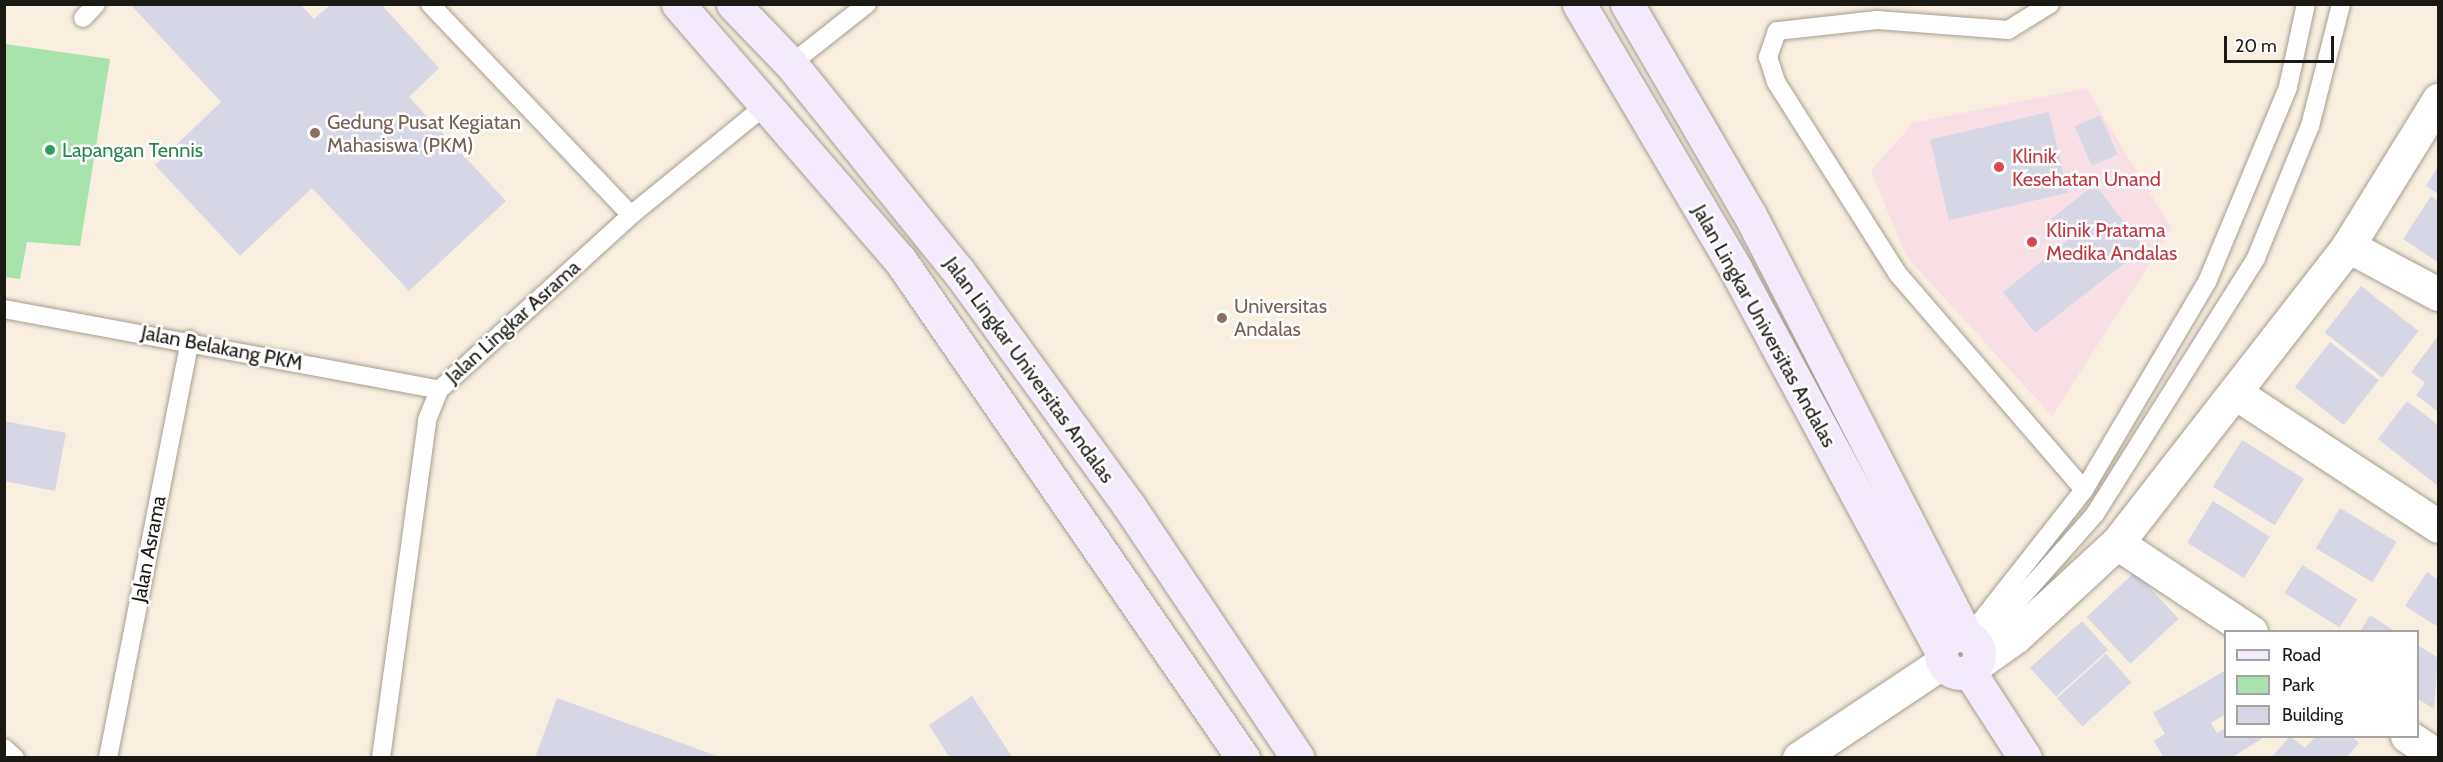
<!DOCTYPE html>
<style>
body{margin:0}
#map{position:relative;width:2443px;height:762px;overflow:hidden;background:#f8efe1;font-family:Cabin,sans-serif}
div>[style]{position:absolute}
.medical>*{inset:0;background:#f8dfe6}
.green>*{inset:0;background:#a9e3ac}
.building>*{inset:0;background:#d7d6e5;transform-origin:0 0}
.roads{filter:drop-shadow(0 0 2px #a59d90) drop-shadow(0 0 2px #a59d90)}
.lane>*{height:18px;margin:-9px;padding:0 9px;transform-origin:9px;border-radius:9px;background:#fff}
.street>*{height:33px;margin:-16.5px;padding:0 16.5px;transform-origin:16.5px;border-radius:16.5px;background:#fff}
.secondary>*{height:33px;margin:-16.5px;padding:0 16.5px;transform-origin:16.5px;border-radius:16.5px;background:#f3ebfc}
.secondary>.ring{margin:-16.5px;padding:0;box-sizing:content-box;background:none;border:33px solid #f3ebfc;border-radius:50%}
.dots>*{width:16px;height:16px;translate:-50% -50%;box-sizing:border-box;border:3px solid #fff;border-radius:50%}
span{translate:-50% -50%;white-space:nowrap;text-align:center;line-height:1.15;-webkit-text-stroke:5px #fff;paint-order:stroke}
.education-label{font-size:20px;color:#785e54}
.left{translate:0 -50%;text-align:left}
.leisure-label{font-size:20px;color:#27864d}
.health-label{font-size:20px;color:#be3a42}
.street-label{font-size:20px;color:#1b1914}
.frame{position:absolute;inset:0;border:6px solid #1b1914;pointer-events:none}
.legend{position:absolute;left:2224px;top:630px;width:195px;height:108px;box-sizing:border-box;background:#fff;border:2px solid #a4a3a1;margin:0;padding:8px 10px;list-style:none;font-size:18px;color:#1b1914}
.legend li{display:flex;align-items:center;gap:12px;height:30px}
.legend b{width:30px;border:2px solid #a4a3a1}
.scale{position:absolute;left:2224px;top:36px;width:110px;height:27px;box-sizing:border-box;border:3px solid #1b1914;border-top:0;padding-left:8px;font-size:18px;line-height:21px;white-space:nowrap;color:#1b1914;-webkit-text-stroke:4px #fff;paint-order:stroke}
</style>
<div id="map">
<div class="medical">
<i style="clip-path:polygon(2086px 88px,2172px 229px,2052px 416px,1906px 256px,1871px 171px,1913px 123px)"></i>
</div>
<div class="green">
<i style="clip-path:polygon(5px 44px,110px 59px,80px 246px,27px 242px,20px 279px,5px 277px)"></i>
</div>
<div class="building">
<i style="clip-path:polygon(331px 4px,381px 4px,439px 68px,409px 97px,506px 201px,409px 291px,312px 188px,240px 256px,155px 165px,221px 102px,131px 5px,301px 5px,314px 19px)"></i>
<i style="left:2049px;top:112px;width:83px;height:122px;rotate:77deg"></i>
<i style="left:2100px;top:115px;width:43px;height:28px;rotate:66deg"></i>
<i style="clip-path:polygon(2438px 166px,2438px 194px,2426px 186px)"></i>
<i style="clip-path:polygon(2095px 184px,2144px 248px,2035px 333px,2003px 292px,2067px 241px,2050px 220px)"></i>
<i style="clip-path:polygon(2431px 196px,2438px 201px,2438px 262px,2403px 239px)"></i>
<i style="left:2361px;top:286px;width:73px;height:59px;rotate:38deg"></i>
<i style="clip-path:polygon(2438px 336px,2438px 412px,2416px 395px,2425px 383px,2411px 372px)"></i>
<i style="left:2330px;top:342px;width:62px;height:57px;rotate:38deg"></i>
<i style="clip-path:polygon(2407px 401px,2438px 425px,2438px 486px,2378px 439px)"></i>
<i style="clip-path:polygon(4px 421px,66px 433px,55px 491px,4px 481px)"></i>
<i style="left:2242px;top:440px;width:73px;height:55px;rotate:32deg"></i>
<i style="left:2213px;top:501px;width:67px;height:49px;rotate:32deg"></i>
<i style="left:2340px;top:508px;width:66px;height:47px;rotate:31deg"></i>
<i style="left:2302px;top:565px;width:65px;height:33px;rotate:32deg"></i>
<i style="left:2135px;top:572px;width:64px;height:66px;rotate:47deg"></i>
<i style="clip-path:polygon(2427px 572px,2438px 580px,2438px 627px,2405px 606px)"></i>
<i style="clip-path:polygon(2370px 615px,2396px 632px,2360px 632px)"></i>
<i style="left:2082px;top:621px;width:39px;height:70px;rotate:48deg"></i>
<i style="clip-path:polygon(2418px 645px,2438px 658px,2434px 709px,2418px 699px)"></i>
<i style="left:2106px;top:654px;width:38px;height:66px;rotate:48deg"></i>
<i style="clip-path:polygon(2226px 670px,2226px 714px,2211px 723px,2217px 733px,2226px 728px,2226px 736px,2266px 736px,2231px 758px,2164px 758px,2154px 741px,2165px 734px,2153px 713px)"></i>
<i style="clip-path:polygon(972px 696px,1013px 758px,950px 758px,929px 725px)"></i>
<i style="clip-path:polygon(557px 698px,720px 757px,720px 758px,535px 758px)"></i>
<i style="clip-path:polygon(2290px 736px,2305px 748px,2316px 736px,2351px 736px,2359px 743px,2346px 758px,2271px 758px)"></i>
</div>
<div class="roads">
<div class="lane">
<i style="left:430px;top:4px;width:291px;rotate:46.4deg"></i>
<i style="left:2050px;top:4px;width:49px;rotate:148.2deg"></i>
<i style="left:2008px;top:30px;width:131px;rotate:-175.6deg"></i>
<i style="left:1877px;top:20px;width:101px;rotate:173.7deg"></i>
<i style="left:1777px;top:31px;width:28px;rotate:109deg"></i>
<i style="left:1768px;top:57px;width:26px;rotate:72deg"></i>
<i style="left:1776px;top:82px;width:226px;rotate:57.6deg"></i>
<i style="left:1897px;top:273px;width:286px;rotate:49.2deg"></i>
<i style="left:83px;top:18px;width:19px;rotate:-47deg"></i>
<i style="left:791px;top:64px;width:97px;rotate:-38.3deg"></i>
<i style="left:4px;top:309px;width:442px;rotate:10.5deg"></i>
<i style="left:1969px;top:636px;width:186px;rotate:-51.8deg"></i>
<i style="left:2084px;top:490px;width:242px;rotate:-59.4deg"></i>
<i style="left:2207px;top:282px;width:211px;rotate:-67.4deg"></i>
<i style="left:2288px;top:87px;width:85px;rotate:-77.8deg"></i>
<i style="left:1978px;top:646px;width:176px;rotate:-48.4deg"></i>
<i style="left:2095px;top:514px;width:302px;rotate:-57.8deg"></i>
<i style="left:2256px;top:258px;width:143px;rotate:-67.8deg"></i>
<i style="left:2310px;top:126px;width:126px;rotate:-75.7deg"></i>
<i style="left:4px;top:748px;width:15px;rotate:42deg"></i>
<i style="left:108px;top:758px;width:426px;rotate:-78.9deg"></i>
<i style="left:381px;top:758px;width:341px;rotate:-82.2deg"></i>
<i style="left:427px;top:420px;width:32px;rotate:-68deg"></i>
<i style="left:439px;top:390px;width:260px;rotate:-42.3deg"></i>
<i style="left:631px;top:215px;width:169px;rotate:-39.2deg"></i>
</div>
<div class="street">
<i style="left:2348px;top:246px;width:102px;rotate:28.1deg"></i>
<i style="left:2237px;top:394px;width:240px;rotate:33.3deg"></i>
<i style="left:2117px;top:543px;width:161px;rotate:33.6deg"></i>
<i style="left:1977px;top:664px;width:47px;rotate:-35.4deg"></i>
<i style="left:2015px;top:637px;width:139px;rotate:-42.7deg"></i>
<i style="left:2117px;top:543px;width:376px;rotate:-52.1deg"></i>
<i style="left:2348px;top:246px;width:172px;rotate:-58.3deg"></i>
<i style="left:2407px;top:736px;width:37px;rotate:33deg"></i>
<i style="left:1799px;top:758px;width:173px;rotate:-33.7deg"></i>
</div>
<div class="secondary">
<i style="left:678px;top:4px;width:339px;rotate:49.1deg"></i>
<i style="left:900px;top:260px;width:605px;rotate:55.44deg"></i>
<i style="left:733px;top:4px;width:83px;rotate:46deg"></i>
<i style="left:791px;top:64px;width:267px;rotate:51.1deg"></i>
<i style="left:959px;top:272px;width:289px;rotate:54deg"></i>
<i style="left:1129px;top:506px;width:303px;rotate:56.2deg"></i>
<i style="left:1579px;top:4px;width:309px;rotate:59.4deg"></i>
<i style="left:1736px;top:270px;width:433px;rotate:61.7deg"></i>
<i style="left:1627px;top:4px;width:244px;rotate:59.8deg"></i>
<i style="left:1750px;top:215px;width:472px;rotate:62.8deg"></i>
<i class="ring" style="left:1941px;top:635px;width:5px;height:5px"></i>
<i style="left:1969px;top:671px;width:103px;rotate:57.2deg"></i>
</div>
</div>
<div class="dots">
<i style="left:315px;top:133px;background:#8d6e63"></i>
<i style="left:50px;top:150px;background:#2e9e5b"></i>
<i style="left:1999px;top:167px;background:#e0444e"></i>
<i style="left:2032px;top:242px;background:#e0444e"></i>
<i style="left:1222px;top:318px;background:#8d6e63"></i>
</div>
<div class="education-label">
<span class="left" style="left:327px;top:134px">Gedung Pusat Kegiatan<br>Mahasiswa (PKM)</span>
<span class="left" style="left:1234px;top:318px">Universitas<br>Andalas</span>
</div>
<div class="leisure-label">
<span class="left" style="left:62px;top:150px">Lapangan Tennis</span>
</div>
<div class="health-label">
<span class="left" style="left:2012px;top:168px">Klinik<br>Kesehatan Unand</span>
<span class="left" style="left:2046px;top:242px">Klinik Pratama<br>Medika Andalas</span>
</div>
<div class="street-label">
<span style="left:513px;top:322px;rotate:-42deg">Jalan Lingkar Asrama</span>
<span style="left:1764px;top:326px;rotate:61deg">Jalan Lingkar Universitas Andalas</span>
<span style="left:222px;top:348px;rotate:11deg">Jalan Belakang PKM</span>
<span style="left:1029px;top:370px;rotate:54deg">Jalan Lingkar Universitas Andalas</span>
<span style="left:149px;top:549px;rotate:-79deg">Jalan Asrama</span>
</div>
<div class="frame"></div>
<ul class="legend">
<li><b style="height:8px;background:#f3ebfc"></b>Road</li>
<li><b style="height:16px;background:#a9e3ac"></b>Park</li>
<li><b style="height:16px;background:#d7d6e5"></b>Building</li>
</ul>
<div class="scale">20 m</div>
</div>
